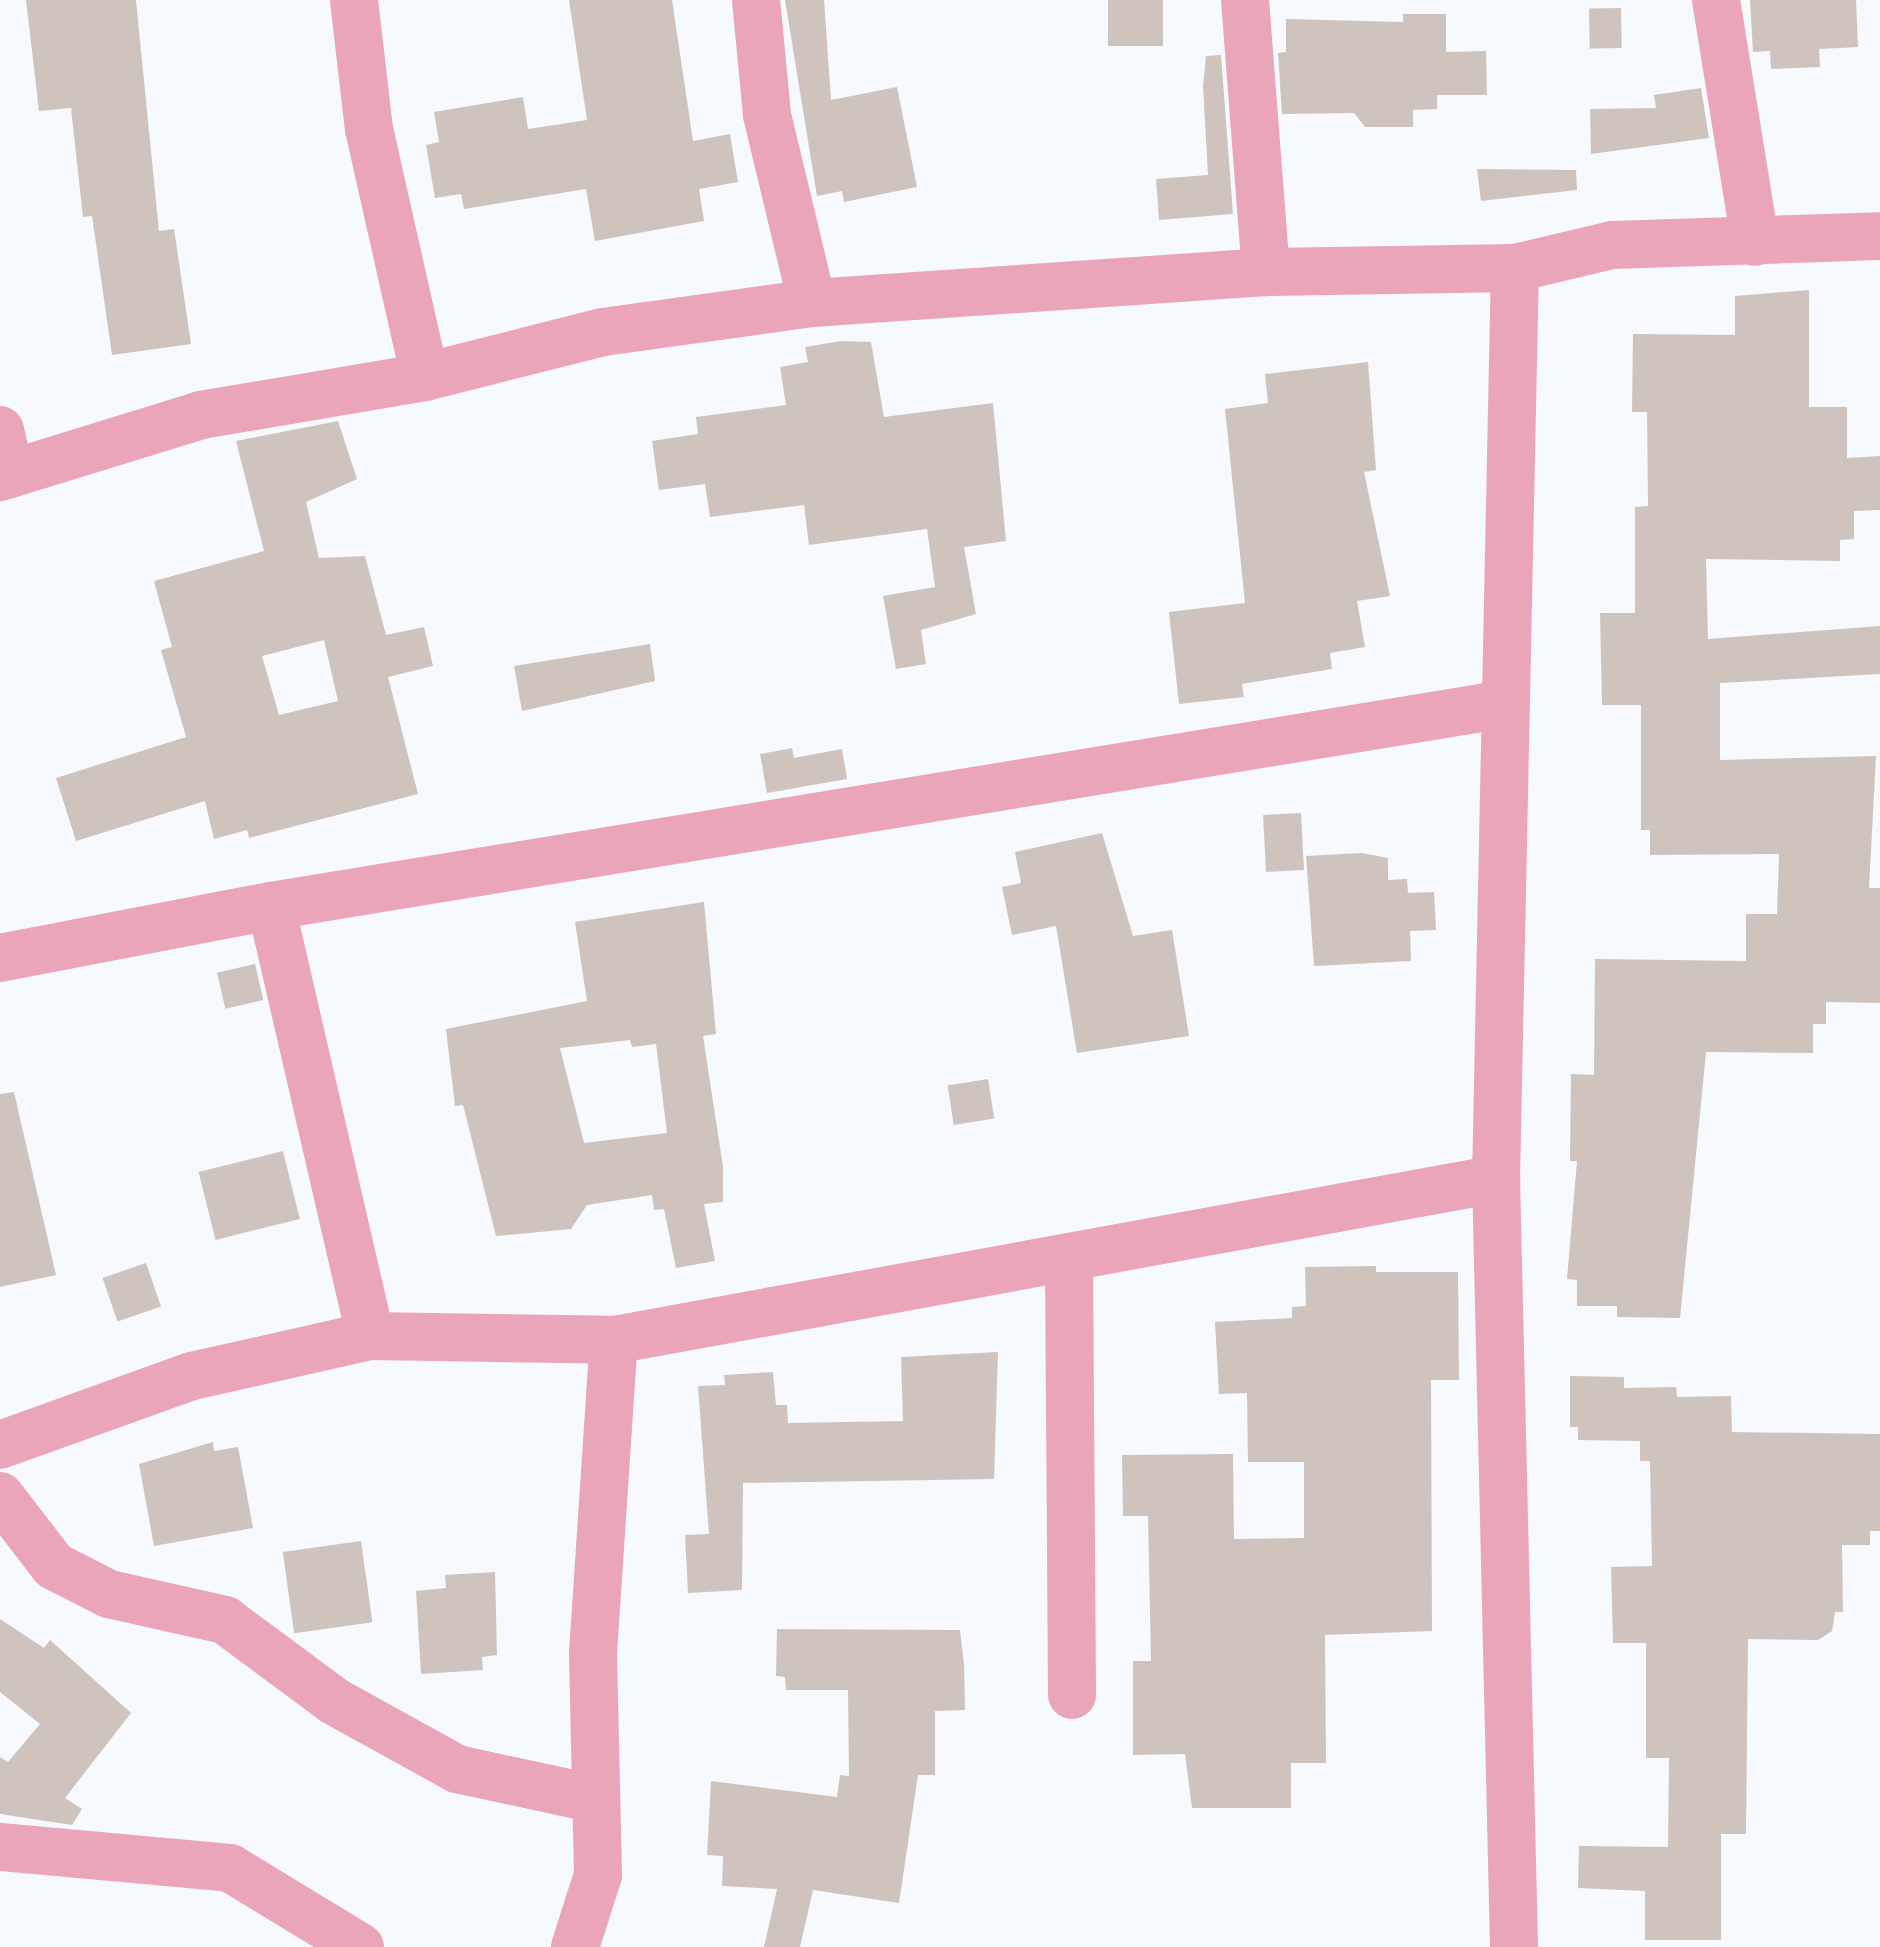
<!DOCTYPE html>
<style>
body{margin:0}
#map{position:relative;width:1880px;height:1947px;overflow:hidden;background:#f6f9fd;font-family:Barlow,sans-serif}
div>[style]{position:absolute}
.building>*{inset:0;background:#cfc4bd;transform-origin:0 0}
.minor>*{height:48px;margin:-24px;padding:0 24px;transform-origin:24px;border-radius:24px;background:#eaa6b8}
span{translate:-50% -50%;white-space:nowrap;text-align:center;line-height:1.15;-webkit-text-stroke:12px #fff;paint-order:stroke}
</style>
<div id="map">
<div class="building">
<i style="clip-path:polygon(26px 0,136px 0,159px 231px,174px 229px,191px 344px,112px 355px,92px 216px,83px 217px,71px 108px,39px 111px)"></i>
<i style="clip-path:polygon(569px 0,672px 0,693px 141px,730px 134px,738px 182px,699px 189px,704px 221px,595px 241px,586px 189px,464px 209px,461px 194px,435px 198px,426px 145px,439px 142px,434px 112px,523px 97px,528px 129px,587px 120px)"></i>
<i style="clip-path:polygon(785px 0,824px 0,831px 100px,897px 87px,917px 187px,844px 202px,842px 191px,817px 196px)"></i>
<i style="left:1108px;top:0;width:55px;height:46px"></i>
<i style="clip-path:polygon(1750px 0,1856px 0,1858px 47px,1819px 49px,1820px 67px,1771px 69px,1770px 51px,1753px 52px)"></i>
<i style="left:1621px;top:8px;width:40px;height:32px;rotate:89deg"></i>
<i style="clip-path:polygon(1403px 14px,1446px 14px,1446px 52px,1486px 51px,1487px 95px,1437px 95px,1437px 109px,1413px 110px,1413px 127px,1365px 127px,1354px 113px,1282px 114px,1278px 53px,1286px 52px,1286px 19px,1403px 22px)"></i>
<i style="clip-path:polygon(1221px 55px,1233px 214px,1159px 220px,1156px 179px,1208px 175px,1203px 86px,1206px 56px)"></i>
<i style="clip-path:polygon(1701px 88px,1709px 138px,1591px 154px,1590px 109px,1656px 108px,1654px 95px)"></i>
<i style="clip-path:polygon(1477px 169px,1576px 170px,1577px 190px,1481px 201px)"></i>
<i style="clip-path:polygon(1809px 290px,1809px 407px,1847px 407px,1847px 458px,1880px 456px,1880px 510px,1854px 511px,1854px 539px,1840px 540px,1840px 561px,1706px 559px,1708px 639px,1880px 626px,1880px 674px,1720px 683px,1720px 760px,1876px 756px,1869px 888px,1880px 888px,1880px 1003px,1826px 1002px,1826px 1024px,1813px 1024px,1813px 1053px,1706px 1052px,1680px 1318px,1617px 1317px,1617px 1306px,1577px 1306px,1577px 1280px,1567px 1279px,1577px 1161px,1570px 1161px,1571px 1074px,1594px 1075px,1595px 959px,1746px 961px,1746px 914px,1777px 914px,1779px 854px,1650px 855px,1650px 830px,1641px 830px,1641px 705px,1602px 705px,1600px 613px,1635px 613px,1635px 507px,1648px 506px,1647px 412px,1632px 412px,1633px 334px,1735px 335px,1735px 296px)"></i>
<i style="clip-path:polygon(841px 341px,871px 342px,884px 417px,993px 403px,1006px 541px,964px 547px,976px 614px,921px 630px,926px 664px,896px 669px,883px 596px,935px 587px,927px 529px,809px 545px,804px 505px,710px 517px,705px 484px,659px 490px,652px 441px,698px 434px,696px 417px,786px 405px,780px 367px,808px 362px,805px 347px)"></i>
<i style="clip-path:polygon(1368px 362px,1376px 470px,1364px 472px,1390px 596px,1357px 601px,1365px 647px,1330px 653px,1332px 669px,1242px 684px,1244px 697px,1179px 704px,1169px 612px,1245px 603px,1225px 409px,1268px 403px,1265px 374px)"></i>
<i style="clip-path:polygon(evenodd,338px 421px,357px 479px,306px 502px,319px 558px,365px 556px,386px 635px,424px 627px,433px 666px,388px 677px,418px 794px,249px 838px,247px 830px,214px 839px,205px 801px,76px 841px,56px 778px,186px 737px,161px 650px,172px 647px,154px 581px,264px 551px,236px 441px,338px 421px,324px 640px,338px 701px,279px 715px,262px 656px,324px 640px)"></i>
<i style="clip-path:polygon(650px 644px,655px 681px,522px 711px,514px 666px)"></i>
<i style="clip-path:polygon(792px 748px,794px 758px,842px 749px,847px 779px,767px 793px,760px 754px)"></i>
<i style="left:1301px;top:813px;width:57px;height:38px;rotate:87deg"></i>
<i style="clip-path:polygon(1102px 833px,1133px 936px,1172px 930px,1189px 1036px,1077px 1053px,1056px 926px,1012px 935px,1002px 887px,1021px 883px,1015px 852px)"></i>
<i style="clip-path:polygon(1362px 853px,1388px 858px,1388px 880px,1407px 879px,1408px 893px,1434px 892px,1436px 930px,1410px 931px,1411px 961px,1314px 966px,1306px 856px)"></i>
<i style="clip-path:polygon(evenodd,704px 902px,716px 1034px,703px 1036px,723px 1167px,723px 1202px,704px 1204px,715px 1261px,676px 1268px,664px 1209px,654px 1210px,652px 1195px,587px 1205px,571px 1229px,496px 1236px,463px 1105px,455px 1106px,446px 1029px,587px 1001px,575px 922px,704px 902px,630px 1040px,632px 1047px,656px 1044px,667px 1133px,584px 1143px,560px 1048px,630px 1040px)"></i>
<i style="left:255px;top:964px;width:37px;height:39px;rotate:77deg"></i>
<i style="left:988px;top:1079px;width:40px;height:41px;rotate:81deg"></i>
<i style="clip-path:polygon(14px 1092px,56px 1275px,0 1287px,0 1094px)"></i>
<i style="left:283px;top:1151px;width:70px;height:87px;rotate:76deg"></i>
<i style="left:146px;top:1263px;width:46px;height:46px;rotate:71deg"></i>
<i style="clip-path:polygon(1376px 1266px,1376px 1272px,1458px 1272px,1459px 1380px,1431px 1380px,1432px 1631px,1325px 1635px,1326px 1763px,1291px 1763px,1291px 1808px,1192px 1808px,1185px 1754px,1133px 1755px,1133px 1661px,1151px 1661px,1148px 1516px,1123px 1516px,1122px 1455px,1233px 1454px,1234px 1539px,1304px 1538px,1304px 1462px,1248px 1462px,1247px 1393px,1219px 1394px,1215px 1322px,1292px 1318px,1292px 1307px,1306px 1306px,1305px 1267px)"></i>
<i style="clip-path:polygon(998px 1352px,994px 1479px,743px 1483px,742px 1590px,688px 1593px,685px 1535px,709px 1534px,698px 1386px,725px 1385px,724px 1375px,773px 1372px,776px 1405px,787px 1405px,788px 1423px,903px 1421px,901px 1357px)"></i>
<i style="clip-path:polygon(1570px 1376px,1624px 1377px,1624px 1388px,1676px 1387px,1677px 1397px,1731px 1396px,1732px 1432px,1880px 1434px,1880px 1531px,1870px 1531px,1870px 1545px,1842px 1545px,1843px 1612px,1835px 1612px,1832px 1631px,1818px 1640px,1748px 1639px,1746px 1834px,1721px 1834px,1721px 1940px,1645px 1940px,1645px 1891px,1578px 1888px,1579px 1846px,1668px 1847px,1669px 1758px,1646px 1758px,1646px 1643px,1613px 1643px,1611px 1567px,1652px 1566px,1650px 1461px,1640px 1461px,1640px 1441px,1578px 1440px,1578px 1427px,1570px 1427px)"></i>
<i style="clip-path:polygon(213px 1442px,214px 1451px,238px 1447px,253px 1528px,154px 1546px,139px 1464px)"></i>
<i style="left:361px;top:1541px;width:82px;height:79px;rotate:82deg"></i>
<i style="clip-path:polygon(495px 1572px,497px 1655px,482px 1657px,483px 1670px,421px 1674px,416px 1591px,446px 1588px,445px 1575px)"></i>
<i style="clip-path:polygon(0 1619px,44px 1648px,50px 1640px,131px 1713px,65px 1798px,82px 1809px,72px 1825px,0 1814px,0 1757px,8px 1762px,40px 1724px,0 1692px)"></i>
<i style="clip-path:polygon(777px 1629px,960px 1630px,964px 1664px,965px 1710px,935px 1711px,935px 1775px,918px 1775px,899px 1903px,813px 1890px,800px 1947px,764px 1947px,777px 1889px,722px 1886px,723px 1856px,707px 1855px,711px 1781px,837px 1797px,840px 1775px,849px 1776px,848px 1690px,786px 1690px,785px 1677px,776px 1676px)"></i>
</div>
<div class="minor">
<i style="left:354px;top:0;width:130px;rotate:83.4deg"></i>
<i style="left:369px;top:129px;width:254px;rotate:77.3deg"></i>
<i style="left:756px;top:0;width:116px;rotate:84.5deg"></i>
<i style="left:767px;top:115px;width:193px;rotate:76.5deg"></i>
<i style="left:1245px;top:0;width:273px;rotate:85.6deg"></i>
<i style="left:1716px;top:0;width:245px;rotate:80.8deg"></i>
<i style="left:0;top:430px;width:45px;rotate:77.2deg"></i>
<i style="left:0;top:477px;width:210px;rotate:-17.1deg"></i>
<i style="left:201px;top:415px;width:227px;rotate:-9.6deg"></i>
<i style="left:425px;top:377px;width:184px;rotate:-14.2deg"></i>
<i style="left:603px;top:332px;width:211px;rotate:-7.9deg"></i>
<i style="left:812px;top:303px;width:455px;rotate:-3.9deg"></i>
<i style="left:1266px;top:272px;width:249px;rotate:-0.9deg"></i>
<i style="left:1515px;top:268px;width:100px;rotate:-13.3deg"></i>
<i style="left:1612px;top:245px;width:268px;rotate:-1.9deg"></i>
<i style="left:271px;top:906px;width:441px;rotate:77deg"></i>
<i style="left:0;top:958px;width:276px;rotate:-10.9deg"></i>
<i style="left:271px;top:906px;width:1251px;rotate:-9.29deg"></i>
<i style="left:1069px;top:1261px;width:434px;rotate:89.6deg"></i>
<i style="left:0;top:1445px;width:204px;rotate:-19.8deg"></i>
<i style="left:192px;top:1376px;width:182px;rotate:-12.7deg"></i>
<i style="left:370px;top:1336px;width:244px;rotate:0.9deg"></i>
<i style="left:614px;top:1340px;width:897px;rotate:-10.34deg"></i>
<i style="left:0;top:1496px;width:88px;rotate:52.4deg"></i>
<i style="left:54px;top:1566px;width:62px;rotate:27deg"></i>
<i style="left:109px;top:1594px;width:119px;rotate:12.6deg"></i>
<i style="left:225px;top:1620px;width:136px;rotate:36.6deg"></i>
<i style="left:334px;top:1701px;width:141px;rotate:28.9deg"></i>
<i style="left:457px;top:1769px;width:142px;rotate:12.2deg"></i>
<i style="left:0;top:1847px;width:231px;rotate:5.2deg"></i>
<i style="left:230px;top:1868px;width:152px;rotate:31.3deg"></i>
<i style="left:575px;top:1947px;width:76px;rotate:-72.3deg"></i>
<i style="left:598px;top:1875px;width:222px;rotate:-91.3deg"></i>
<i style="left:593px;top:1653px;width:314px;rotate:-86.2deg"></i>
<i style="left:1514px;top:1947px;width:768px;rotate:-91.34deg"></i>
<i style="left:1496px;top:1179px;width:911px;rotate:-88.81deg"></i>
</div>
</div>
